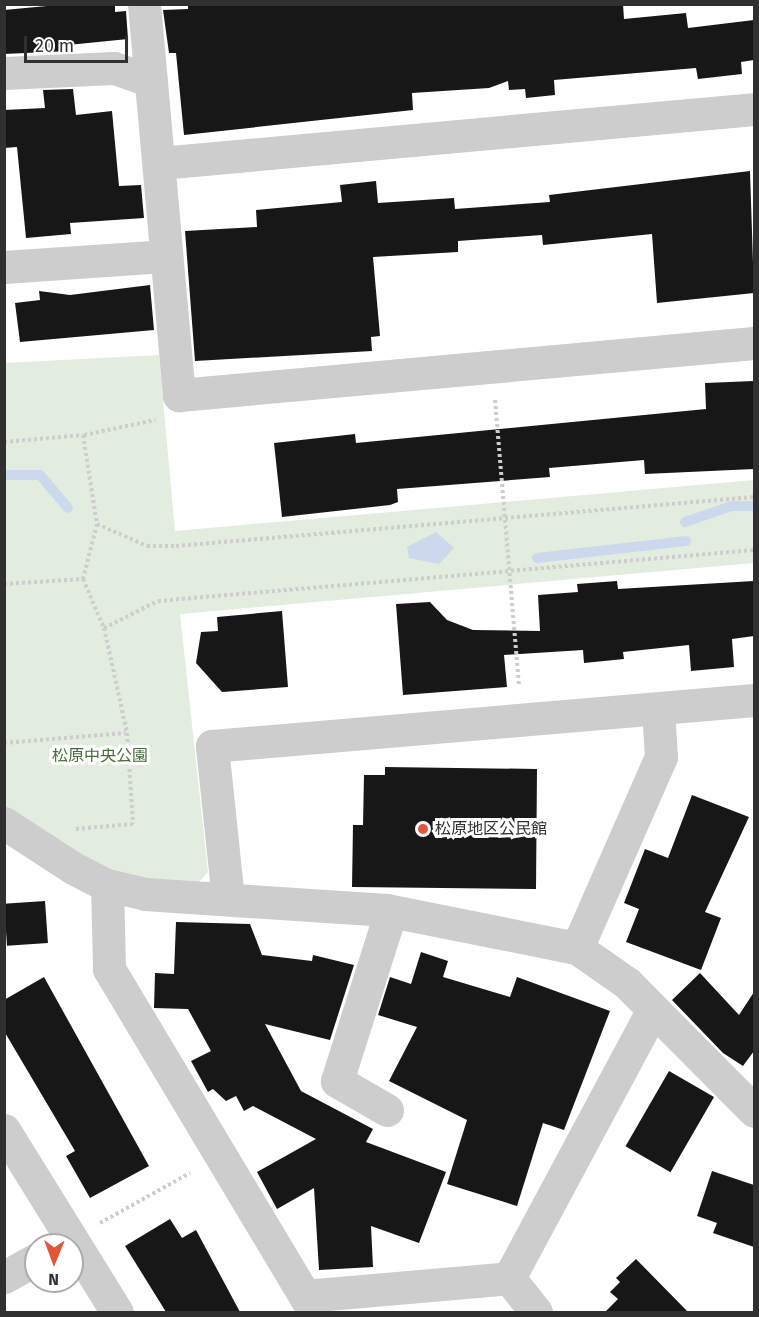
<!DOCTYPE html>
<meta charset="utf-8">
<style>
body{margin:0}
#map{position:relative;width:759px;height:1317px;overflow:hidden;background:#fff;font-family:"Fira Sans","Noto Sans JP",sans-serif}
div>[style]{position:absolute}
.green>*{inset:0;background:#e3eddf}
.water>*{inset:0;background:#ccd8ec}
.stream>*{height:10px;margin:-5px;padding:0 5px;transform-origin:5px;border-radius:5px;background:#ccd8ec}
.building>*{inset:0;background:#171717;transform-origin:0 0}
.path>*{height:4px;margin-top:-2px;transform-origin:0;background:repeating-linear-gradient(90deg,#cdcdcd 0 3px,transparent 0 6px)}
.minor>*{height:33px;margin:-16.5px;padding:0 16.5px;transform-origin:16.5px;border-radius:16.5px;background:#cdcdcd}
.dots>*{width:16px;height:16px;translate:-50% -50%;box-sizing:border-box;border:3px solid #fff;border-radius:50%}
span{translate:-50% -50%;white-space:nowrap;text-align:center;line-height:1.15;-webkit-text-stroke:6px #fff;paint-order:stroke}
.park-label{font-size:16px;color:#486c3e}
.poi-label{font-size:16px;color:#303030}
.left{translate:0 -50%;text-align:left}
.frame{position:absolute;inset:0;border:6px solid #303030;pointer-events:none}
.north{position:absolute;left:24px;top:1233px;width:60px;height:60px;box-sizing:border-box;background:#fff;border:2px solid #acacac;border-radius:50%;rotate:181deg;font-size:16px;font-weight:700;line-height:24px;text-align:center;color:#303030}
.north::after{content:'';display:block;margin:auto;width:21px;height:27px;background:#e25538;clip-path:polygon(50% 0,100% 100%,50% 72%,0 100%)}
.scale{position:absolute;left:24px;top:36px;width:104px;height:27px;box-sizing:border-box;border:3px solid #303030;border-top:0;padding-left:8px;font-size:18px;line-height:21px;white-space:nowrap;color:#303030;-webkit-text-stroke:4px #fff;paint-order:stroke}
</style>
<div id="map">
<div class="green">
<i style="clip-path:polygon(159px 355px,175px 531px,754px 480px,754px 563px,180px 614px,208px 872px,196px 885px,140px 880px,73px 854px,5px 811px,4px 363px)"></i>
</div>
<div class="water">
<i style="clip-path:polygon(436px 532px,454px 548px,439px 564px,409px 558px,407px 547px)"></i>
</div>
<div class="stream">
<i style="left:4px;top:475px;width:36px"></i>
<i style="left:40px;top:475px;width:43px;rotate:49.7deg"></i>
<i style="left:685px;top:522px;width:50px;rotate:-18.8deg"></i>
<i style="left:732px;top:506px;width:22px"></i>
<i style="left:537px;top:558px;width:150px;rotate:-6.5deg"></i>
</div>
<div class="building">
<i style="clip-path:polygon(68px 4px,115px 4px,115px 12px,126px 11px,128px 39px,68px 45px,69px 51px,4px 54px,4px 10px)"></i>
<i style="clip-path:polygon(188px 4px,623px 4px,624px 19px,686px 13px,688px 28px,754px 20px,754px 60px,741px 62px,742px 74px,698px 79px,696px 68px,554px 80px,555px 95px,526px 98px,525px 89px,509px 90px,508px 81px,489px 88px,412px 93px,413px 110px,184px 135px,176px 53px,169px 53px,163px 10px,188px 9px)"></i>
<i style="clip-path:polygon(73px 89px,76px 115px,112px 111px,119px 186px,141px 185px,144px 218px,70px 223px,71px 234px,26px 238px,17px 147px,4px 148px,4px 110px,45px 108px,43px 90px)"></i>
<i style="clip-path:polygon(750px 171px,754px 293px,657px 303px,652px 234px,543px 245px,542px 235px,458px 241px,458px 252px,373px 257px,380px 336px,371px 337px,372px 351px,195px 361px,185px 231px,257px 227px,256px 210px,342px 202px,340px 185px,376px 181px,378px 203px,454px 198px,455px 209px,550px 202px,549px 195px)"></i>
<i style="clip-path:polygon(150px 285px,154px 330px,20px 342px,15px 303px,40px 300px,39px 291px,70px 295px)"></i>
<i style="clip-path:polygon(754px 381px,754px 469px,645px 474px,644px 460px,549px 468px,550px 477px,397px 489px,398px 502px,390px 505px,282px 517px,274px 443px,355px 434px,356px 443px,706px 409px,705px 383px)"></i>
<i style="clip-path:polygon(617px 581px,618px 589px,754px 581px,754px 636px,732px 639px,734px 667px,691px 671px,689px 645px,623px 652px,624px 659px,584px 663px,583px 650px,504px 655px,507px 687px,403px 695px,396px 604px,430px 602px,447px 620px,473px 630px,540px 631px,538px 595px,578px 592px,577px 584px)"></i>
<i style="clip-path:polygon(282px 611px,288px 687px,222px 692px,196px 663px,201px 632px,218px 631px,217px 617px)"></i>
<i style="clip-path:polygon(385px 767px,537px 769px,536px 889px,352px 887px,353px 825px,363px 825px,364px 775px,385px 775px)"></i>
<i style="clip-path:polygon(692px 795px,749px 817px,705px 912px,721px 918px,701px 970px,626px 942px,639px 909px,624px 903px,645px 849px,668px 858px)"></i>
<i style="left:45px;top:901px;width:42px;height:41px;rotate:86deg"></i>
<i style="clip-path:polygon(176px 922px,250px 924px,262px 955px,312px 961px,313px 955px,354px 965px,330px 1040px,265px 1024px,301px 1091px,373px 1129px,366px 1142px,446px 1172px,419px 1243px,371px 1226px,373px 1267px,319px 1270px,314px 1188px,277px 1209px,257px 1172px,316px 1139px,253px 1106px,244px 1111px,236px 1096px,226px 1101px,213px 1089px,208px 1092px,191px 1061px,211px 1051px,188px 1009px,154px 1008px,155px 973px,174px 974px)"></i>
<i style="clip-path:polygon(421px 952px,448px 961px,443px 977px,510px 997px,517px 977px,610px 1011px,564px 1130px,543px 1123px,517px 1206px,447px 1184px,467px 1120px,389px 1081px,417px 1027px,378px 1015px,390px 977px,411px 984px)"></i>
<i style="clip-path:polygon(700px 973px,739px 1015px,754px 992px,754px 1051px,743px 1066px,723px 1053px,672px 1000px)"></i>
<i style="clip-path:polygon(44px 977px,149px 1166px,90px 1198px,66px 1156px,75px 1151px,4px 1031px,4px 1000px)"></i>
<i style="left:669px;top:1071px;width:52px;height:87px;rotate:30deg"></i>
<i style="clip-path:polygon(712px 1171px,754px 1185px,754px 1247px,713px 1233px,717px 1223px,697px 1216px)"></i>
<i style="clip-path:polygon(170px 1219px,182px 1238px,196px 1230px,240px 1312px,166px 1312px,125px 1246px)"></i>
<i style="clip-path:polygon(636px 1259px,688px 1312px,605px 1312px,618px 1299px,610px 1292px,620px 1282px,616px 1278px)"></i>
</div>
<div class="path">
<i style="left:495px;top:400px;width:287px;rotate:85.2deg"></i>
<i style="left:84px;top:435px;width:73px;rotate:-11.9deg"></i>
<i style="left:4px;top:442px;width:79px;rotate:-5.1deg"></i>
<i style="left:83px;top:435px;width:90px;rotate:81.1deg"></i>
<i style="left:97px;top:524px;width:57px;rotate:104.3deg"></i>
<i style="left:83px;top:579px;width:53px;rotate:66.8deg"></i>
<i style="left:104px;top:628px;width:107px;rotate:77.6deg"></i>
<i style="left:127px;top:733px;width:91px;rotate:86.2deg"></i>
<i style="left:133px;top:824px;width:58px;rotate:175.1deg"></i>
<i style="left:97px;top:524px;width:55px;rotate:23.7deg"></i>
<i style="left:147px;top:546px;width:29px"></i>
<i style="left:176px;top:546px;width:580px;rotate:-4.85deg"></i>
<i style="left:4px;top:584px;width:79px;rotate:-3.6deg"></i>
<i style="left:104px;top:628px;width:60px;rotate:-26.6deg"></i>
<i style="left:158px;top:601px;width:598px;rotate:-4.89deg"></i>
<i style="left:4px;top:743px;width:122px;rotate:-4.7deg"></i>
<i style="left:100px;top:1223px;width:103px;rotate:-29.1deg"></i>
</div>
<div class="minor">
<i style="left:144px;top:4px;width:393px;rotate:84.9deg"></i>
<i style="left:179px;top:395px;width:577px;rotate:-5.17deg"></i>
<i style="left:4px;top:73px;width:110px;rotate:-2.6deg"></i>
<i style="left:114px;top:68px;width:39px;rotate:19deg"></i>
<i style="left:160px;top:163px;width:596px;rotate:-5.19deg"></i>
<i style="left:4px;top:267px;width:160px;rotate:-3.9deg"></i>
<i style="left:4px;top:823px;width:82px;rotate:33.1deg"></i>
<i style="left:73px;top:868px;width:38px;rotate:27deg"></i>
<i style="left:107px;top:885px;width:39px;rotate:13deg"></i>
<i style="left:145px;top:894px;width:242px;rotate:3.8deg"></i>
<i style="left:386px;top:910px;width:195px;rotate:11.3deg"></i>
<i style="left:577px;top:948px;width:61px;rotate:35deg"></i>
<i style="left:627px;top:983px;width:180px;rotate:45.2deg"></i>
<i style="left:107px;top:885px;width:84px;rotate:88.6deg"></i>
<i style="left:109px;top:969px;width:400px;rotate:59.1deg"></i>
<i style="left:228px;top:899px;width:154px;rotate:-96deg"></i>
<i style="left:212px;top:746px;width:544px;rotate:-4.85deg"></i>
<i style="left:577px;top:948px;width:209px;rotate:-66.3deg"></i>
<i style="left:661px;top:757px;width:48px;rotate:-93.6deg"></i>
<i style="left:387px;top:1110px;width:58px;rotate:-149.9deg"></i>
<i style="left:337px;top:1081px;width:178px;rotate:-72.4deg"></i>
<i style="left:4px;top:1130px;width:214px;rotate:58.2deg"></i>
<i style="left:4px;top:1277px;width:37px;rotate:-29deg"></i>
<i style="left:305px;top:1296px;width:205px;rotate:-5deg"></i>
<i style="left:536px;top:1312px;width:43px;rotate:-128.5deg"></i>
<i style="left:509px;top:1278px;width:304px;rotate:-61.8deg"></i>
</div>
<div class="dots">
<i style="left:423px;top:829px;background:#e25538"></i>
</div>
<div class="park-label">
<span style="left:100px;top:756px">松原中央公園</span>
</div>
<div class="poi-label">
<span class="left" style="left:435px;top:829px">松原地区公民館</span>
</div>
<div class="frame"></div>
<div class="north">N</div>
<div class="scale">20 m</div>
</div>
